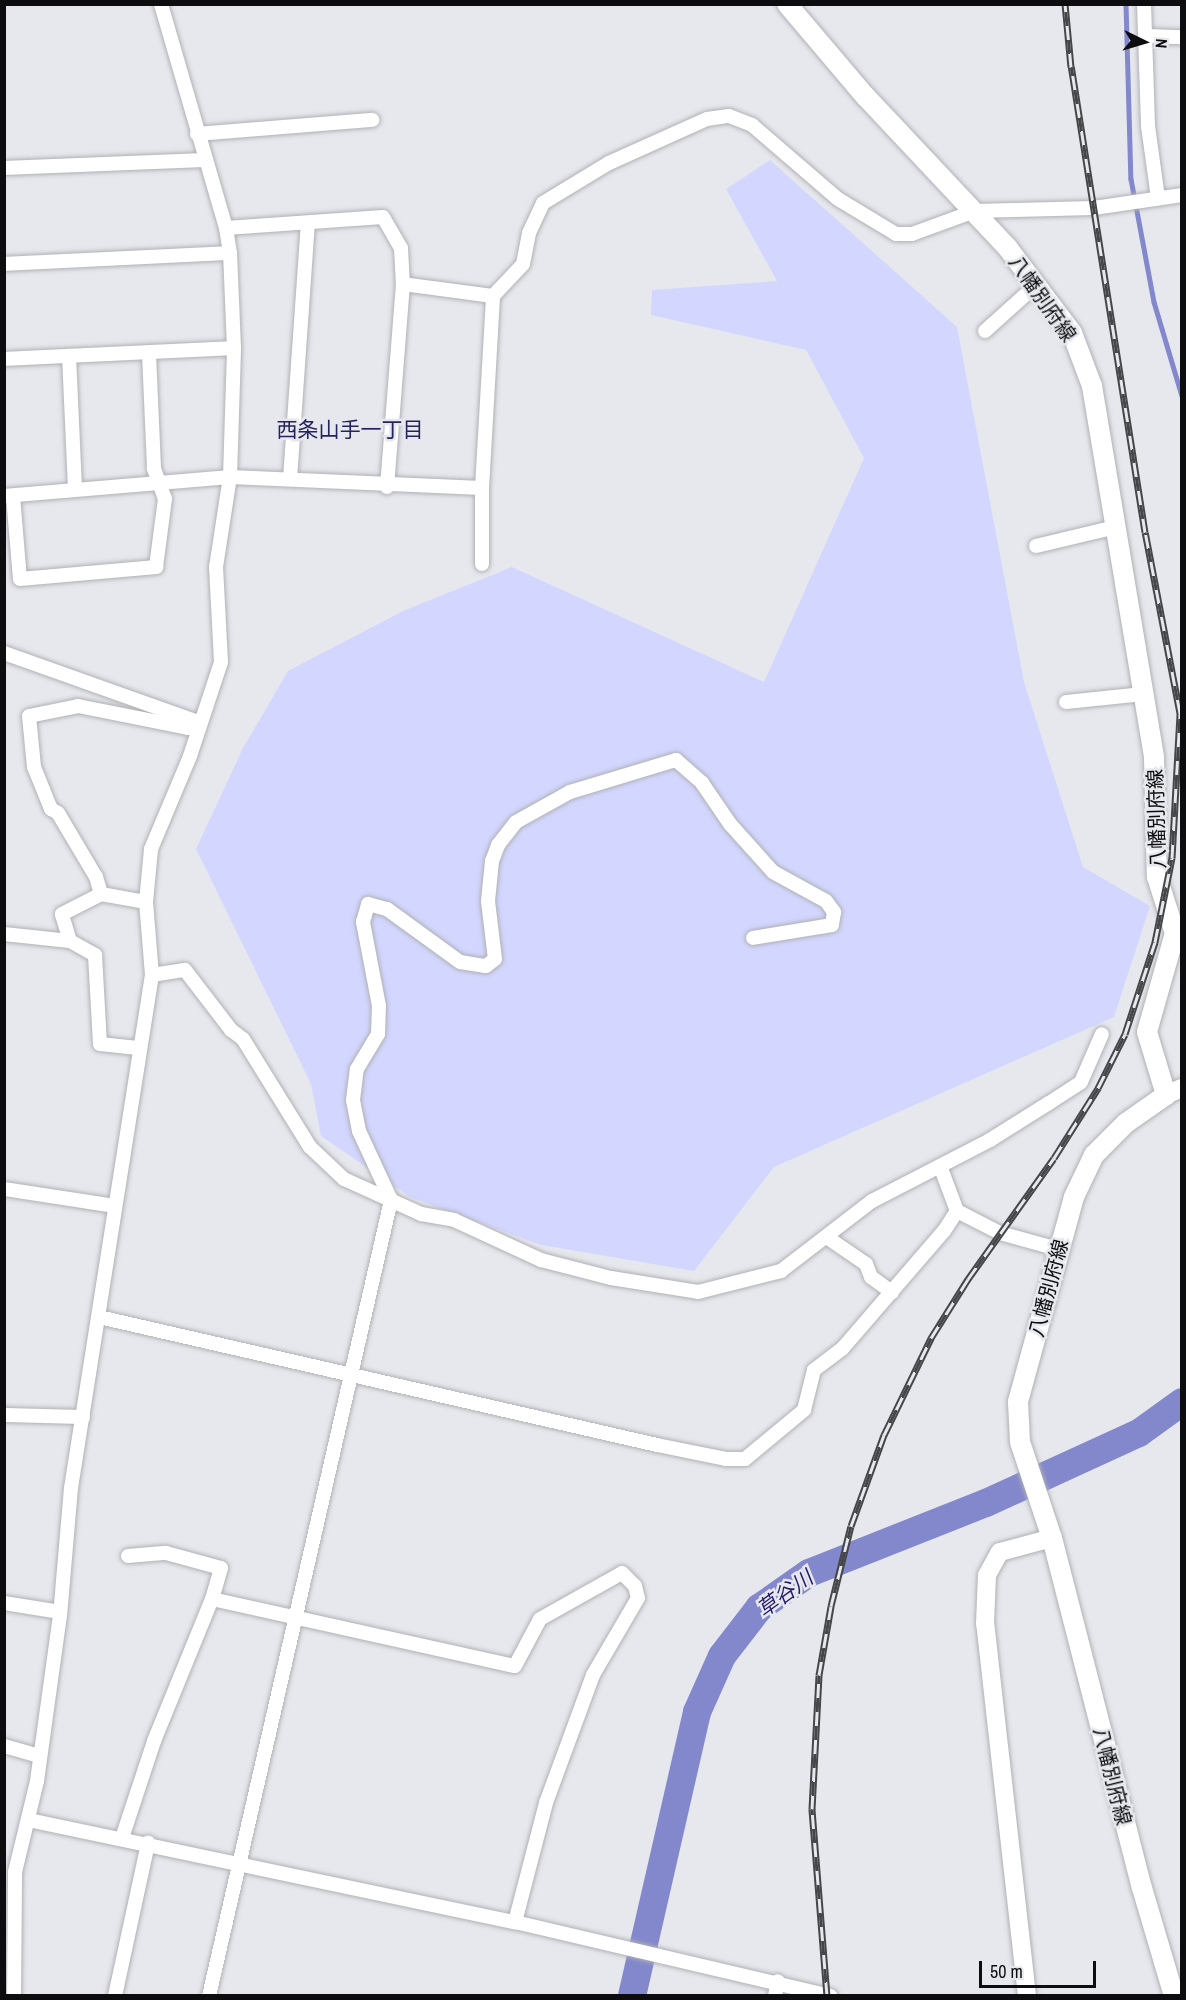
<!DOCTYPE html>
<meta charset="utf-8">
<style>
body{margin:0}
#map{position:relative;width:1186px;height:2000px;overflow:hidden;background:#e7e8ed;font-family:"Archivo Narrow","Noto Sans JP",sans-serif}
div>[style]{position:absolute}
.green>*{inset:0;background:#d3d7ff}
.stream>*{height:4.5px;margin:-2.25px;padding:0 2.25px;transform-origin:2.25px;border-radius:2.25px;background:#8288cb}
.river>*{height:28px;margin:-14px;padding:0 14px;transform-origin:14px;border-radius:14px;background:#8288cb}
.roads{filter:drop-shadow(0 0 2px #b0b1b6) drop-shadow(0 0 2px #b0b1b6)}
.minor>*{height:14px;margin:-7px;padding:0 7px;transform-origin:7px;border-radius:7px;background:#fff}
.tertiary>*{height:18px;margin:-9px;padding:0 9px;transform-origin:9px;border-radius:9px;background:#fff}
.secondary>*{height:20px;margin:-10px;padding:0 10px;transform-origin:10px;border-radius:10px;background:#fff}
.rail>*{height:7px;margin-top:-3.5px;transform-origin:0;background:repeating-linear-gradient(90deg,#e7e8ed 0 14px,#454648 0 28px);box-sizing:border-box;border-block:2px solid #454648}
span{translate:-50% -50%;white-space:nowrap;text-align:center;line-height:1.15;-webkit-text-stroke:5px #e7e8ed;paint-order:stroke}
.street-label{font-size:20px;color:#0d0d0f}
.neighbourhood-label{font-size:21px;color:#25235d}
.water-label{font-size:21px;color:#251d6c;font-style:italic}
.frame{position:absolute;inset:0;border:6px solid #0d0d0f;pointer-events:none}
.north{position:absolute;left:1114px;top:12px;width:60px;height:60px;-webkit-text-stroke:4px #e7e8ed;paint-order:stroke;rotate:95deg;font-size:16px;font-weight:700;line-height:24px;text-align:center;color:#0d0d0f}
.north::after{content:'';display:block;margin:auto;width:21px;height:27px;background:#0d0d0f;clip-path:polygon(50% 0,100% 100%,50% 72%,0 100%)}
.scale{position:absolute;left:979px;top:1961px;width:117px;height:27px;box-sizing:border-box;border:3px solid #0d0d0f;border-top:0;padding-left:8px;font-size:18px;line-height:21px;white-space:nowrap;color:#0d0d0f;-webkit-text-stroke:4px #e7e8ed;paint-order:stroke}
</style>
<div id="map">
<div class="green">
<i style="clip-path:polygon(770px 160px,957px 327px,1024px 682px,1083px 867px,1150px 906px,1114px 1017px,774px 1167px,694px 1271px,541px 1245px,410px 1197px,321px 1136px,311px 1084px,196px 849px,243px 748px,288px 671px,403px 611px,512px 567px,764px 682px,864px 458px,806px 350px,651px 315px,652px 290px,777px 281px,726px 189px)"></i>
</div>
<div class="stream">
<i style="left:1126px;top:4px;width:175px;rotate:88.4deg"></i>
<i style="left:1131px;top:179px;width:125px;rotate:79.4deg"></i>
<i style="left:1154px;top:302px;width:98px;rotate:73.4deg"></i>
</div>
<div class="river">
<i style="left:632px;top:1996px;width:291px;rotate:-77.1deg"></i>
<i style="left:697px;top:1712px;width:61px;rotate:-65.9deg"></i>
<i style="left:722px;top:1656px;width:61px;rotate:-52.4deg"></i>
<i style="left:759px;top:1608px;width:61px;rotate:-35deg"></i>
<i style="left:809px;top:1573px;width:190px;rotate:-21.6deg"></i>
<i style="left:986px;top:1503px;width:168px;rotate:-24.6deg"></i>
<i style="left:1139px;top:1433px;width:53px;rotate:-35.8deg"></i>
</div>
<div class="roads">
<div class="minor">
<i style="left:1144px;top:4px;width:122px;rotate:88.1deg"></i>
<i style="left:1148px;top:126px;width:73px;rotate:82.1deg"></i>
<i style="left:1146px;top:36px;width:36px;rotate:2deg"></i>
<i style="left:197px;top:134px;width:176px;rotate:-4.6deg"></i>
<i style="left:4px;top:168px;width:200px;rotate:-2.3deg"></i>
<i style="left:226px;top:228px;width:157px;rotate:-4deg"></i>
<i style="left:383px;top:217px;width:36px;rotate:60deg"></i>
<i style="left:401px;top:248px;width:36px;rotate:87deg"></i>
<i style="left:4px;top:264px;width:226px;rotate:-2.8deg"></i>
<i style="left:985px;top:331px;width:69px;rotate:-42deg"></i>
<i style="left:69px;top:356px;width:133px;rotate:87.4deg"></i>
<i style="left:4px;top:359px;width:230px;rotate:-2.7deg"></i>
<i style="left:290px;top:479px;width:257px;rotate:-86deg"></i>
<i style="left:387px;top:487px;width:204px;rotate:-85.5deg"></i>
<i style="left:403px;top:284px;width:91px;rotate:7.6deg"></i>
<i style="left:482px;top:488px;width:76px;rotate:90deg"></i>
<i style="left:4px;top:496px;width:227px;rotate:-4.8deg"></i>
<i style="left:230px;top:477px;width:252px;rotate:2.5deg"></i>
<i style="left:482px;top:488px;width:192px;rotate:-86.7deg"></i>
<i style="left:493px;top:296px;width:44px;rotate:-46.8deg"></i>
<i style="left:523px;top:264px;width:32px;rotate:-79deg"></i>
<i style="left:529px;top:233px;width:33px;rotate:-65deg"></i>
<i style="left:543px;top:203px;width:77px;rotate:-31.2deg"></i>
<i style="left:609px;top:163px;width:107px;rotate:-24.2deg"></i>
<i style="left:707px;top:119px;width:22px;rotate:-8deg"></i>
<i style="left:729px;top:116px;width:25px;rotate:21deg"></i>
<i style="left:752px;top:125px;width:113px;rotate:40.7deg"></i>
<i style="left:838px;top:199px;width:68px;rotate:31.1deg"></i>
<i style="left:896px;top:234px;width:16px"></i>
<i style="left:912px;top:234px;width:67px;rotate:-20.1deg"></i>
<i style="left:975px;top:211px;width:119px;rotate:-1.4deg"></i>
<i style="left:1094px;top:208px;width:89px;rotate:-8.4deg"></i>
<i style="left:13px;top:496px;width:83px;rotate:85.2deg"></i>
<i style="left:20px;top:579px;width:137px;rotate:-5deg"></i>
<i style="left:156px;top:567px;width:69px;rotate:-82.5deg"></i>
<i style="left:165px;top:499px;width:33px;rotate:-110deg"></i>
<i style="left:154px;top:468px;width:116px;rotate:-92.5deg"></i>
<i style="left:1036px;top:546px;width:82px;rotate:-13.4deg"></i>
<i style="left:4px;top:653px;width:206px;rotate:19.6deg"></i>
<i style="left:1066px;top:702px;width:78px;rotate:-5.9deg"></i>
<i style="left:101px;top:894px;width:18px;rotate:-106deg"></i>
<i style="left:96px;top:877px;width:74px;rotate:-120.7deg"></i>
<i style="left:58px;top:813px;width:8px;rotate:-150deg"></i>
<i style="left:51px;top:809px;width:45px;rotate:-112deg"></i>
<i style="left:34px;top:767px;width:51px;rotate:-95.6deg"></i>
<i style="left:29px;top:716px;width:50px;rotate:-11.5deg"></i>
<i style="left:78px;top:706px;width:112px;rotate:11.3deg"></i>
<i style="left:188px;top:728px;width:8px;rotate:-76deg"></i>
<i style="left:4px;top:934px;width:66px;rotate:6.1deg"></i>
<i style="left:70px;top:941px;width:29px;rotate:29deg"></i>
<i style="left:95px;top:955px;width:89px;rotate:86.8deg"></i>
<i style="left:100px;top:1044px;width:38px;rotate:6deg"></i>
<i style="left:70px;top:941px;width:28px;rotate:-107deg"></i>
<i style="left:62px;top:914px;width:44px;rotate:-27.1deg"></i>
<i style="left:101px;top:894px;width:46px;rotate:10.1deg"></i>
<i style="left:152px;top:975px;width:33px;rotate:-9deg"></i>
<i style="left:185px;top:970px;width:76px;rotate:52.5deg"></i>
<i style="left:231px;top:1030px;width:15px;rotate:37deg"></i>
<i style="left:243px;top:1039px;width:127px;rotate:58.2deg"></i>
<i style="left:310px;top:1147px;width:47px;rotate:43.3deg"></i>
<i style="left:344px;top:1179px;width:85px;rotate:24.4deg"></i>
<i style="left:421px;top:1214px;width:34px;rotate:10deg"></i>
<i style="left:454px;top:1220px;width:96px;rotate:24.7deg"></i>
<i style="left:541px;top:1260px;width:72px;rotate:14.4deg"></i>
<i style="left:611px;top:1278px;width:88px;rotate:9.1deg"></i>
<i style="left:698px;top:1292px;width:86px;rotate:-14.2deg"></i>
<i style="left:781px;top:1271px;width:115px;rotate:-37.6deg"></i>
<i style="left:872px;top:1201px;width:133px;rotate:-27.3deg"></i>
<i style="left:990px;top:1140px;width:70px;rotate:-32.1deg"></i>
<i style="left:1049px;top:1103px;width:38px;rotate:-33deg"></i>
<i style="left:1081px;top:1082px;width:52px;rotate:-66.4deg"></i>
<i style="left:4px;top:1189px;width:112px;rotate:8.7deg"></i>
<i style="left:957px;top:1211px;width:48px;rotate:27.1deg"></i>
<i style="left:1000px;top:1233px;width:60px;rotate:15.4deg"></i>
<i style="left:828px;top:1238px;width:46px;rotate:34.4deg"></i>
<i style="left:866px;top:1264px;width:14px;rotate:69deg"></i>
<i style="left:871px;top:1277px;width:26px;rotate:36deg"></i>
<i style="left:99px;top:1317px;width:572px;rotate:12.92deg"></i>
<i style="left:657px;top:1445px;width:70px;rotate:11.5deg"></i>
<i style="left:726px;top:1459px;width:19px"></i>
<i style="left:745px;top:1459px;width:77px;rotate:-39.7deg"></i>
<i style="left:804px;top:1410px;width:41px;rotate:-76deg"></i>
<i style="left:814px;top:1370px;width:35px;rotate:-37deg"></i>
<i style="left:842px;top:1349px;width:156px;rotate:-49.2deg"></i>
<i style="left:944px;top:1231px;width:24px;rotate:-57deg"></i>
<i style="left:957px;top:1211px;width:48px;rotate:-110.7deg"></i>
<i style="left:4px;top:1415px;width:79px;rotate:1.5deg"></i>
<i style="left:128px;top:1556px;width:38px;rotate:-5deg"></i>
<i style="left:166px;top:1553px;width:57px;rotate:15.3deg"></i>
<i style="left:221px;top:1568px;width:32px;rotate:106deg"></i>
<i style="left:4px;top:1603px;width:57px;rotate:9.1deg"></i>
<i style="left:4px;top:1746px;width:36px;rotate:16deg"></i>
<i style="left:29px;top:1820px;width:497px;rotate:11.9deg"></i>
<i style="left:515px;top:1922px;width:324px;rotate:13.2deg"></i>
<i style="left:122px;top:1838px;width:102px;rotate:-71.7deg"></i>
<i style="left:154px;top:1741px;width:153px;rotate:-67.8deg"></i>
<i style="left:212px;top:1599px;width:310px;rotate:12.5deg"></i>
<i style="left:515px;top:1666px;width:53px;rotate:-62deg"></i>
<i style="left:540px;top:1619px;width:94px;rotate:-29.3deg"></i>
<i style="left:622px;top:1573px;width:18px;rotate:45deg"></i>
<i style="left:635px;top:1586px;width:12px;rotate:76deg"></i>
<i style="left:638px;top:1598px;width:89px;rotate:120.3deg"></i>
<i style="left:593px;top:1675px;width:136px;rotate:110.2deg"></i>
<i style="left:546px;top:1803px;width:123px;rotate:104.6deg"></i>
<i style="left:14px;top:1996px;width:124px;rotate:-89.5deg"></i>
<i style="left:15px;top:1872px;width:94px;rotate:-76.4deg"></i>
<i style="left:37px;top:1781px;width:167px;rotate:-82.1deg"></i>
<i style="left:60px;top:1616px;width:128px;rotate:-85.1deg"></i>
<i style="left:71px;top:1488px;width:519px;rotate:-81.03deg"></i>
<i style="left:152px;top:975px;width:73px;rotate:-94.7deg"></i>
<i style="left:146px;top:902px;width:53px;rotate:-84.6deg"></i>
<i style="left:151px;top:849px;width:101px;rotate:-67.2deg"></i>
<i style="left:190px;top:756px;width:99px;rotate:-71.7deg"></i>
<i style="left:221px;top:662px;width:95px;rotate:-93deg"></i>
<i style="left:216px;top:567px;width:91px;rotate:-81.2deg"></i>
<i style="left:230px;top:477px;width:129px;rotate:-88.2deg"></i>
<i style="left:234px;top:348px;width:95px;rotate:-92.4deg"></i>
<i style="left:230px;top:253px;width:25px;rotate:-99deg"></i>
<i style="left:226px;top:228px;width:233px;rotate:-106.2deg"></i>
<i style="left:115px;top:1996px;width:157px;rotate:-77.8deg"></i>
<i style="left:209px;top:1996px;width:817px;rotate:-77.12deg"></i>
<i style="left:391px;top:1200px;width:76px;rotate:-114.9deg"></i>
<i style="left:359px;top:1131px;width:32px;rotate:-101deg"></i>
<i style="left:353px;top:1100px;width:31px;rotate:-83deg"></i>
<i style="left:357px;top:1069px;width:41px;rotate:-59deg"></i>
<i style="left:378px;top:1034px;width:28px;rotate:-88deg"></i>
<i style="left:379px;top:1006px;width:86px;rotate:-100.8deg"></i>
<i style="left:363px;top:922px;width:19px;rotate:-74deg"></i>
<i style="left:368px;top:904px;width:20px;rotate:15deg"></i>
<i style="left:387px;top:909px;width:90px;rotate:36deg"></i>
<i style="left:460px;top:962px;width:26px;rotate:9deg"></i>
<i style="left:486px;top:966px;width:11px;rotate:-38deg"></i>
<i style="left:495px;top:959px;width:58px;rotate:-96.9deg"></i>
<i style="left:488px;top:901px;width:40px;rotate:-84.3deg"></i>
<i style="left:492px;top:861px;width:17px;rotate:-69deg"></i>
<i style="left:498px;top:845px;width:29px;rotate:-52deg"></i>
<i style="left:516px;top:822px;width:62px;rotate:-29.1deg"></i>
<i style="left:570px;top:792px;width:111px;rotate:-16.8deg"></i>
<i style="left:676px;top:760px;width:35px;rotate:41deg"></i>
<i style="left:702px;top:783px;width:50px;rotate:55.7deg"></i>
<i style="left:730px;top:824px;width:64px;rotate:48.1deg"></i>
<i style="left:773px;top:872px;width:60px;rotate:28.7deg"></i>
<i style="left:826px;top:901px;width:14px;rotate:54deg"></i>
<i style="left:834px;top:912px;width:13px;rotate:99deg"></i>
<i style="left:832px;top:925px;width:80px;rotate:170.7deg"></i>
<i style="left:775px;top:1996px;width:15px;rotate:-79deg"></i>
</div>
<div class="tertiary">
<i style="left:1166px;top:1095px;width:17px;rotate:-24deg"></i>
<i style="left:1027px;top:1996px;width:374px;rotate:-96.4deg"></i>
<i style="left:985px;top:1624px;width:49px;rotate:-87.7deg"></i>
<i style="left:987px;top:1575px;width:26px;rotate:-61deg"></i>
<i style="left:1000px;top:1552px;width:54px;rotate:-15.1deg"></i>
</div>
<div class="secondary">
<i style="left:787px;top:4px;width:122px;rotate:49.7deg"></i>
<i style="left:866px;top:97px;width:206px;rotate:46.8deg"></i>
<i style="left:1007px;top:247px;width:108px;rotate:52.9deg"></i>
<i style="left:1072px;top:333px;width:57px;rotate:69.3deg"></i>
<i style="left:1092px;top:386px;width:377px;rotate:80.5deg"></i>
<i style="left:1154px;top:758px;width:119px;rotate:88.6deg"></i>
<i style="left:1157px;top:877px;width:59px;rotate:72.2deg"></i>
<i style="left:1175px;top:933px;width:103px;rotate:105.8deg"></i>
<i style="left:1147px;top:1032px;width:66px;rotate:73.2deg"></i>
<i style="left:1166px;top:1095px;width:49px;rotate:145deg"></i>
<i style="left:1126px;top:1123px;width:45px;rotate:135deg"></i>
<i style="left:1094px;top:1155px;width:47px;rotate:115.5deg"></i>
<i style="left:1074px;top:1197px;width:213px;rotate:105.3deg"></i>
<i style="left:1018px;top:1402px;width:40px;rotate:87.1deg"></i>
<i style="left:1020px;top:1442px;width:101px;rotate:71.6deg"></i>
<i style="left:1052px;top:1538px;width:361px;rotate:75.6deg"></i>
<i style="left:1142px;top:1888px;width:113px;rotate:73.5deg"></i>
</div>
</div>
<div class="rail">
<i style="left:827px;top:1996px;width:188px;rotate:-94.6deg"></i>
<i style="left:812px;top:1809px;width:134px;rotate:-87deg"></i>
<i style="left:819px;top:1675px;width:70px;rotate:-80.1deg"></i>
<i style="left:831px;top:1606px;width:82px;rotate:-76deg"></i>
<i style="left:851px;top:1526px;width:97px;rotate:-70.1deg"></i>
<i style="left:884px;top:1435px;width:108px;rotate:-64.1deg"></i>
<i style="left:931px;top:1338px;width:70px;rotate:-57.9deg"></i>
<i style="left:968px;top:1279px;width:148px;rotate:-54.6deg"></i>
<i style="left:1054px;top:1158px;width:83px;rotate:-57.8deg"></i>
<i style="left:1098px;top:1088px;width:60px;rotate:-63.4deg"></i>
<i style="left:1125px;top:1034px;width:97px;rotate:-71.9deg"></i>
<i style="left:1155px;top:942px;width:86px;rotate:-78.6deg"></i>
<i style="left:1172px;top:858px;width:145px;rotate:-86.8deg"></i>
<i style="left:1180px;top:713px;width:184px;rotate:-100.9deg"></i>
<i style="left:1145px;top:532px;width:471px;rotate:-99deg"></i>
<i style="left:1071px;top:67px;width:63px;rotate:-95.4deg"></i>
</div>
<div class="street-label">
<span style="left:1043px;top:298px;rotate:55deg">八幡別府線</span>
<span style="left:1156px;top:819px;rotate:-92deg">八幡別府線</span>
<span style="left:1048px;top:1288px;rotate:-75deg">八幡別府線</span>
<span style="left:1113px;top:1776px;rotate:76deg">八幡別府線</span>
</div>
<div class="neighbourhood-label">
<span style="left:350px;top:430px">西条山手一丁目</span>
</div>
<div class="water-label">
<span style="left:785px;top:1594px;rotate:-36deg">草谷川</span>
</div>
<div class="frame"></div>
<div class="north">N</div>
<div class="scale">50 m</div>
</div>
